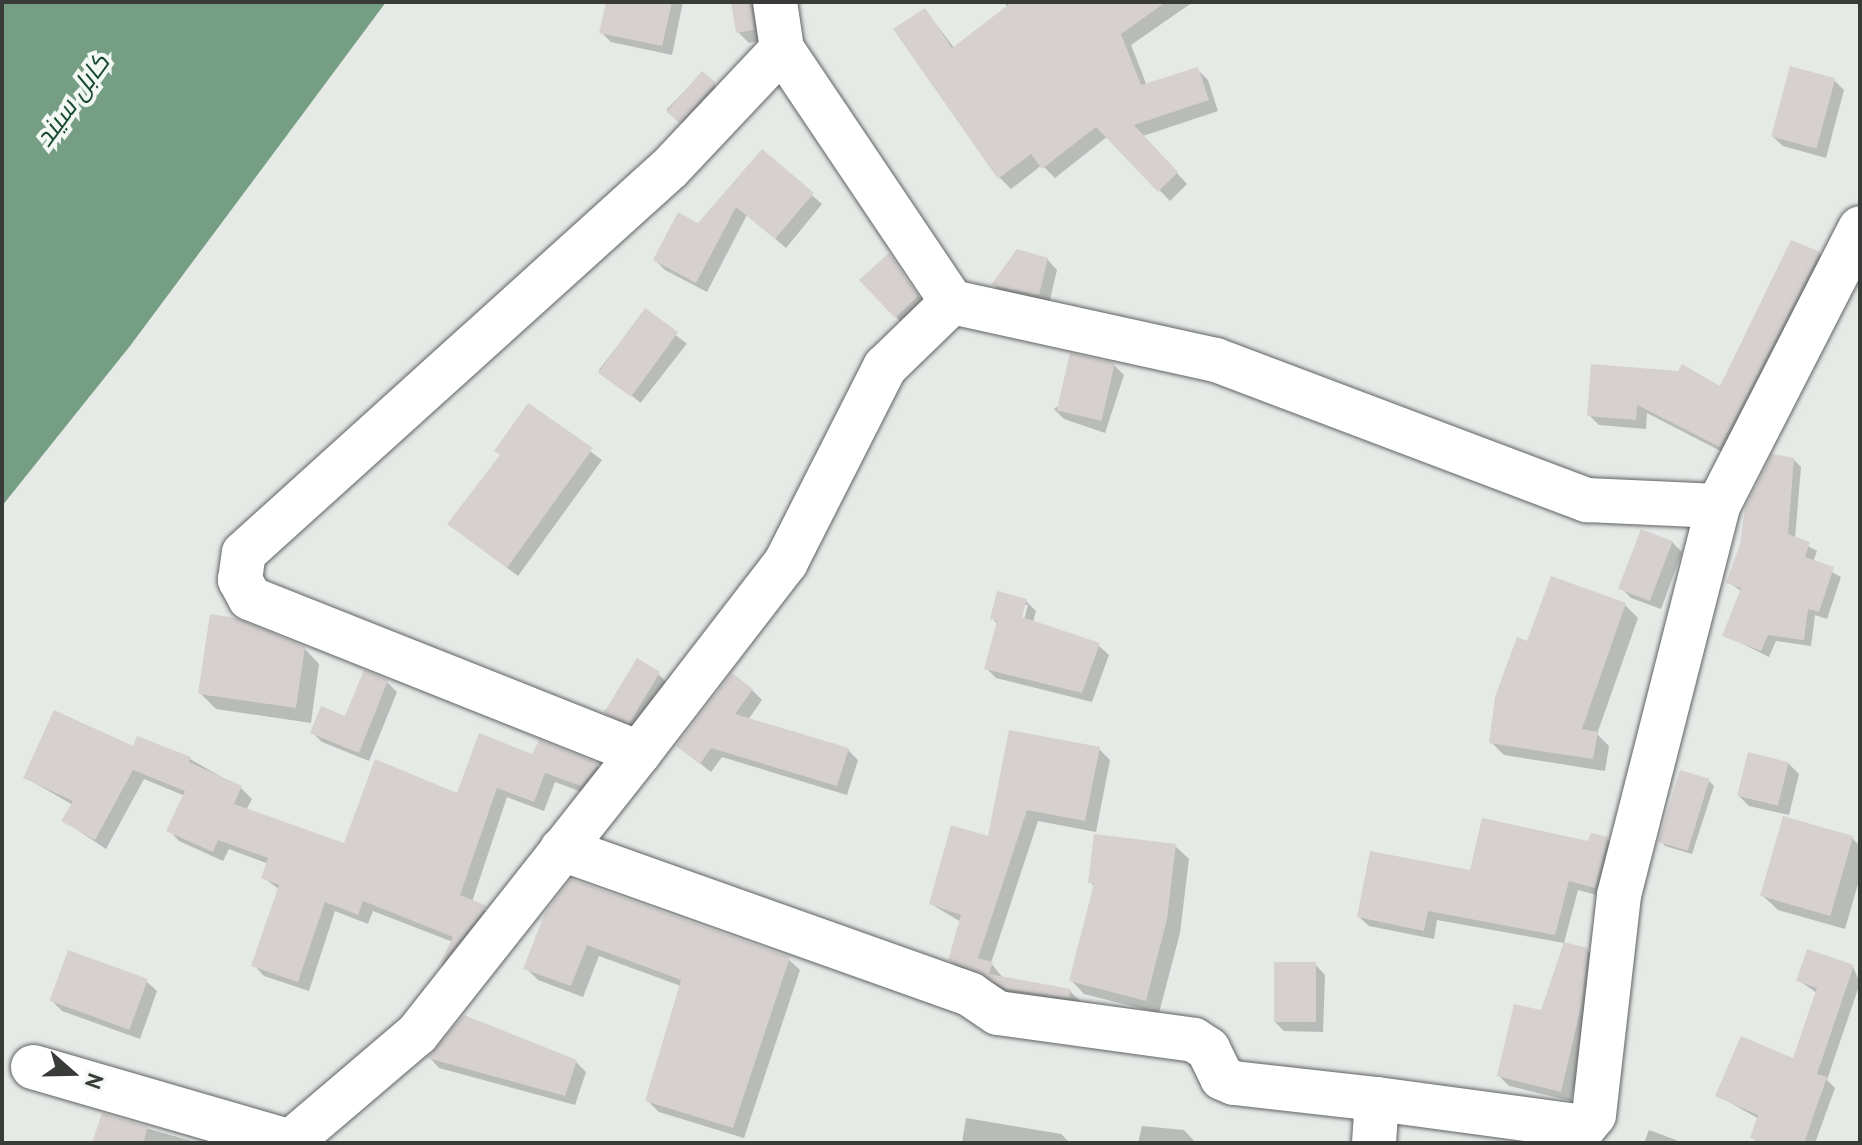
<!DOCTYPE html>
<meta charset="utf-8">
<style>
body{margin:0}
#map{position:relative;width:1862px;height:1145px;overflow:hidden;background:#e6eae7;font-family:"PT Sans",Cairo,sans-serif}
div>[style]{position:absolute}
.water>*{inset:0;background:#759e84}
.shadow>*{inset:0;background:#0003;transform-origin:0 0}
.building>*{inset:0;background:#d6d0d0;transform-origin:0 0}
.roads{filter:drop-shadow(0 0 2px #606461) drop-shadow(0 0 2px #606461)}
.minor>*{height:44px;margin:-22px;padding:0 22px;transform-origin:22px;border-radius:22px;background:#fff}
span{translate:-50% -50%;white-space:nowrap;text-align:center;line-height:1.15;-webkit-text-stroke:8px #f3f8f4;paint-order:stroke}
.water-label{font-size:26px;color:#16492d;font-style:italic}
.frame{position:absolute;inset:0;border:4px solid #393b39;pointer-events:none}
.north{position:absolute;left:32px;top:1033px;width:80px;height:80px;-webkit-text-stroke:6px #f3f8f4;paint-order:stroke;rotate:110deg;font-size:22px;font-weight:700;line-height:32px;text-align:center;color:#393b39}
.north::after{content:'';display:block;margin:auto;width:28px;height:36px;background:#393b39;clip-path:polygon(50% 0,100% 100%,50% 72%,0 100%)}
</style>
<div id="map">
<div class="water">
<i style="clip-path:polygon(2px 2px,386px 2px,130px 346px,2px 506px)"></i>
</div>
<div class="shadow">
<i style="clip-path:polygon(608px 2px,683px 2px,672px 55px,611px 42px,601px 32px)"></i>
<i style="clip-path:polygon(733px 2px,763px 2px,763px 40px,749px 43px,738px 32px)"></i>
<i style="clip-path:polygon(1004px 2px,1193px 2px,1131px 45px,1147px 86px,1197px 69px,1208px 80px,1218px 111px,1143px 136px,1187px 184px,1170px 201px,1108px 136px,1055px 178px,1042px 165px,1011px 189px,1000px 178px,896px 29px,925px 10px,955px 49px,1008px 8px)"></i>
<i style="left:702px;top:73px;width:30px;height:51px;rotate:44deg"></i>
<i style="clip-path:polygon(1834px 80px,1844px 90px,1826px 158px,1783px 146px,1772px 136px)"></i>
<i style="clip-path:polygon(762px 152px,822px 204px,786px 248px,747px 215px,707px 292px,665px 270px,655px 260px,699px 226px)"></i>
<i style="clip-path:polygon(1819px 253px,1829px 263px,1730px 456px,1647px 413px,1646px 429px,1599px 425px,1589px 415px,1593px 367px,1721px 388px)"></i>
<i style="clip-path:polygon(889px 255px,927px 308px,906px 327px,896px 317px)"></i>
<i style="clip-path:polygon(1047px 259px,1057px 270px,1049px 304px,1003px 295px,994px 285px)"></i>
<i style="left:645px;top:311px;width:53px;height:75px;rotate:38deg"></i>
<i style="clip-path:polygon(1114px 365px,1124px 375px,1105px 433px,1064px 419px,1054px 409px)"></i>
<i style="clip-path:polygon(528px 406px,602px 460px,518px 576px,460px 533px)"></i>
<i style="clip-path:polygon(1793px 459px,1801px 467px,1795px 539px,1817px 551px,1813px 562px,1841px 577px,1827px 619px,1815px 615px,1811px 646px,1776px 641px,1769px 657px,1725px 635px,1742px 592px,1729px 582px)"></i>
<i style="clip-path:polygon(1672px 542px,1682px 552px,1661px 609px,1631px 598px,1621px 588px)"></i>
<i style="clip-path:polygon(evenodd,1026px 601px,1036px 611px,1033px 622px,1098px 645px,1109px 655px,1092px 702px,996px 678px,986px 668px,998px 625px,992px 618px,1026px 601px,1023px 605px,1028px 605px,1022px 627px,1018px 626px,1023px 605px)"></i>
<i style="clip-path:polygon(1625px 605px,1638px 618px,1597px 734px,1609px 746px,1605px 771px,1504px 755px,1491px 742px,1529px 643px)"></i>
<i style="clip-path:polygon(304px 648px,319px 664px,311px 723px,216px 709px,200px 693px)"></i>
<i style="clip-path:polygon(658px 674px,669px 684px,639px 731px,604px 711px)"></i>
<i style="clip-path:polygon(387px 682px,397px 692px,369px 761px,322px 742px,312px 732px,346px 718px)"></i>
<i style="clip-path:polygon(752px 690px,762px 700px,748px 720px,848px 750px,858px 760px,847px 795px,722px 757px,711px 772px,678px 746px)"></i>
<i style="clip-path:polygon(134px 749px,190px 759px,241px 788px,252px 799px,246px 810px,345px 846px,532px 756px,597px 766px,608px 776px,592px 796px,555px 782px,544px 811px,507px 797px,472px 902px,496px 918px,450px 976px,441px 967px,453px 942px,373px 911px,368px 924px,335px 911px,309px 991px,264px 976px,254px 965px,280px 890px,264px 878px,269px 864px,229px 849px,223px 861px,179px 841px,169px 830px,185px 796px,144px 779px,106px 849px,64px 821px,73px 805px,26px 778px)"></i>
<i style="clip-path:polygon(1099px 749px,1110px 760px,1096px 832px,1038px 821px,991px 963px,1003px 978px,1070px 991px,1082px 1003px,1021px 1000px,962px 971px,950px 960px,961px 922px,931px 904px,990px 839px)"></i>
<i style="clip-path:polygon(1788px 763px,1799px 774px,1789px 815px,1749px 806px,1739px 796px)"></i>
<i style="clip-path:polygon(1709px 781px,1714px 786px,1692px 854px,1665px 846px,1661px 841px)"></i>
<i style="clip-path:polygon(1852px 838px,1860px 846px,1860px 877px,1845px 929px,1778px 910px,1762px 895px)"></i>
<i style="clip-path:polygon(1607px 839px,1617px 849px,1604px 897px,1578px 890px,1564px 943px,1437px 920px,1434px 939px,1369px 926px,1359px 917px)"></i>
<i style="clip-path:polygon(1175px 846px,1189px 859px,1180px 933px,1159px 1013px,1084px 994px,1071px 980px,1095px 887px,1090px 882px)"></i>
<i style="clip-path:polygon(572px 881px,788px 959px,800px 970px,744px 1138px,659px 1112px,647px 1100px,681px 986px,599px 956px,583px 997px,538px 980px,526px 968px)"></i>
<i style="clip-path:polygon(1587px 950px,1597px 960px,1590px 1018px,1571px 1101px,1509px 1086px,1499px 1076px)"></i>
<i style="clip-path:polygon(1315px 964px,1325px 975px,1323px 1032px,1284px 1031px,1274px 1021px)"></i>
<i style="clip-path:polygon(1853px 967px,1860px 983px,1827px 1080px,1835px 1088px,1815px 1143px,1758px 1143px,1753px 1137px,1759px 1119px,1717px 1095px,1794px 1061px,1817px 993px,1798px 980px)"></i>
<i style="clip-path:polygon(146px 981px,157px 991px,140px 1039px,62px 1011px,52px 1001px)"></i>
<i style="clip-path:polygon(465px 1017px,576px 1062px,586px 1072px,575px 1105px,439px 1068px,430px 1058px)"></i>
<i style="clip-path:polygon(104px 1116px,198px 1143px,100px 1143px)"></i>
<i style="clip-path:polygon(966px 1118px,1061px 1134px,1070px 1143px,962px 1143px)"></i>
<i style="clip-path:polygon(1142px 1126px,1184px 1130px,1196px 1143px,1138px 1143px)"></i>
<i style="clip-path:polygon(1649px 1130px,1676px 1140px,1680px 1143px,1644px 1143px)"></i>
</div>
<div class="building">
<i style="clip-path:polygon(606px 2px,672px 2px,662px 46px,599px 33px)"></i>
<i style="clip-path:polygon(731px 2px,751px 2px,754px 30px,736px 33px)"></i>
<i style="clip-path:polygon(1012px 2px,1166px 2px,1121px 34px,1141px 85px,1198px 67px,1209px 100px,1134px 125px,1178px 172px,1158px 192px,1096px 127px,1042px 169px,1031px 154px,998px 179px,893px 29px,925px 8px,952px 48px)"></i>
<i style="left:1790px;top:66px;width:47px;height:73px;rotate:15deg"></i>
<i style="left:702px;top:71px;width:18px;height:54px;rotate:41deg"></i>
<i style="clip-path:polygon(762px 149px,814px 193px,775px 239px,736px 207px,696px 283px,653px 260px,678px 212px,698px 223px)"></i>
<i style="clip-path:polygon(1791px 240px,1820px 252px,1720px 447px,1637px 405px,1636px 420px,1587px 416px,1591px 364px,1678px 371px,1682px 364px,1720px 386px)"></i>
<i style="clip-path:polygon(1017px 249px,1048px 258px,1039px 295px,991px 285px)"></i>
<i style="clip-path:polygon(889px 253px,918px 296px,895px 318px,859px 280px)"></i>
<i style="left:645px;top:308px;width:41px;height:80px;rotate:36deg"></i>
<i style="left:1070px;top:353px;width:46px;height:59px;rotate:13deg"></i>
<i style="clip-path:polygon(528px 403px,593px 448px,507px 568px,447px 524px,500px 455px,494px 451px)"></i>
<i style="clip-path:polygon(1772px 454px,1794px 458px,1788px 534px,1810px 542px,1805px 557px,1834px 567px,1819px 612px,1808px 609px,1804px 640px,1768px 635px,1761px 651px,1722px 636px,1741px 588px,1726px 583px,1740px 544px,1745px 508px)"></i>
<i style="left:1641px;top:529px;width:34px;height:64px;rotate:21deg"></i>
<i style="clip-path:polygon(1551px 576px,1626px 603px,1582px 729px,1598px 732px,1593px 759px,1489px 743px,1495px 697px,1517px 637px,1527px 641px)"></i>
<i style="clip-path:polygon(997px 591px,1027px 599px,1022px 617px,1100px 643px,1082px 693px,984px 669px,997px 621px,990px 619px)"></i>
<i style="clip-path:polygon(210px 614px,236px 618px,305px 647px,296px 708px,198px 694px)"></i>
<i style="left:637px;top:658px;width:27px;height:64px;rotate:31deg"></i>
<i style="clip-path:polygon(364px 670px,388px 680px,359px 753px,310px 733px,321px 706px,345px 716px)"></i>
<i style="clip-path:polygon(732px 673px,753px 689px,735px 714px,849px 748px,837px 786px,711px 748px,700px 764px,676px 746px)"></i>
<i style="clip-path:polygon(54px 710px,133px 746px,137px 736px,191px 757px,189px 762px,242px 786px,234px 804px,344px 843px,375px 759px,457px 793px,479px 733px,532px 754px,539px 740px,599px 764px,581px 786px,545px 773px,534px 802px,497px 788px,460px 895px,487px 906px,438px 967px,453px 937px,363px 901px,358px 915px,325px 902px,298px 982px,251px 966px,279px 885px,261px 878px,268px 858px,218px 840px,213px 852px,166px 831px,185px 791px,133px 770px,95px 840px,61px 821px,73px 801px,23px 778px)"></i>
<i style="clip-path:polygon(1009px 730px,1100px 747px,1085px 821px,1027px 810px,978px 958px,993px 962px,989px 974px,1071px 989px,1069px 998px,1007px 989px,948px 960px,961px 915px,929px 904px,951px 825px,988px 836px)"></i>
<i style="left:1748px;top:752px;width:42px;height:45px;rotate:14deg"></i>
<i style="left:1680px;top:770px;width:31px;height:75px;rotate:17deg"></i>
<i style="left:1783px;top:816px;width:73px;height:83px;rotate:16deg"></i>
<i style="clip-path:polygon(1482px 818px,1588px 841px,1591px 833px,1608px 837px,1595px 888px,1569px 881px,1555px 935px,1428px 911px,1424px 931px,1357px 917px,1370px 851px,1470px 870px)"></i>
<i style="clip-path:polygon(1094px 834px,1176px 844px,1167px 919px,1146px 1001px,1069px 981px,1094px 883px,1088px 883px)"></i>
<i style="clip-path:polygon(571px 879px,790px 957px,733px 1128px,645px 1101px,681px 980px,587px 945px,571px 986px,523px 969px,545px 913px)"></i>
<i style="clip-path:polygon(1564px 942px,1588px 948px,1581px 1007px,1561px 1092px,1497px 1076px,1514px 1004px,1541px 1010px)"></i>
<i style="clip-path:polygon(1807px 949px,1854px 965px,1817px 1074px,1827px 1077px,1804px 1143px,1765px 1143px,1750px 1138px,1758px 1115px,1715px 1096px,1741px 1036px,1793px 1058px,1817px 988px,1796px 981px)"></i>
<i style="left:68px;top:950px;width:85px;height:54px;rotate:20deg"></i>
<i style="left:1274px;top:962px;width:42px;height:60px"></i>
<i style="clip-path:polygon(464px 1015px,577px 1060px,565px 1096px,427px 1058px)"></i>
<i style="clip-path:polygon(102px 1113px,148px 1127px,143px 1143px,92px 1143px)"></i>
</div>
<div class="roads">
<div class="minor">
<i style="left:775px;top:2px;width:48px;rotate:81.5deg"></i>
<i style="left:782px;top:49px;width:305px;rotate:56.1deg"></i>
<i style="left:639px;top:753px;width:419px;rotate:-158.3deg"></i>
<i style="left:250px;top:598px;width:21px;rotate:-119deg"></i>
<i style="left:240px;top:580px;width:27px;rotate:-82deg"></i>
<i style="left:244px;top:553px;width:574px;rotate:-42.11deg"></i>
<i style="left:670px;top:168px;width:163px;rotate:-46.7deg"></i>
<i style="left:562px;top:849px;width:434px;rotate:19.6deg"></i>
<i style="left:971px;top:995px;width:32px;rotate:34deg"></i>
<i style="left:998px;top:1013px;width:198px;rotate:7.8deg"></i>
<i style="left:1194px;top:1040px;width:17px;rotate:33deg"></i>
<i style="left:1208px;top:1049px;width:32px;rotate:64deg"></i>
<i style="left:1222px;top:1078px;width:13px;rotate:23deg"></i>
<i style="left:1234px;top:1083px;width:144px;rotate:6.4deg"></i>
<i style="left:33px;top:1067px;width:273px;rotate:16.2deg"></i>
<i style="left:289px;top:1143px;width:168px;rotate:-40.4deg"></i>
<i style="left:417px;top:1034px;width:358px;rotate:-51.7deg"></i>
<i style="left:639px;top:753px;width:241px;rotate:-52.4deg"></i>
<i style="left:786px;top:562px;width:219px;rotate:-63.1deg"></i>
<i style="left:885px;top:367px;width:93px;rotate:-44.1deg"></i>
<i style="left:952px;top:302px;width:270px;rotate:12.4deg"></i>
<i style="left:1216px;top:360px;width:397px;rotate:20.7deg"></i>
<i style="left:1587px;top:500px;width:131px;rotate:2.6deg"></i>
<i style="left:1374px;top:1143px;width:44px;rotate:-86.1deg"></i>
<i style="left:1377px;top:1099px;width:202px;rotate:7.7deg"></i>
<i style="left:1577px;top:1126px;width:8px"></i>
<i style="left:1585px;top:1126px;width:14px;rotate:-51deg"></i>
<i style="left:1594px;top:1115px;width:221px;rotate:-83.5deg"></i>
<i style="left:1619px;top:895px;width:401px;rotate:-75.7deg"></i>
<i style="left:1718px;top:506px;width:312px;rotate:-62.9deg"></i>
</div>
</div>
<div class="water-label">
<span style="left:72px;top:100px;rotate:-54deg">کابل سيند</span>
</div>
<div class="frame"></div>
<div class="north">N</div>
</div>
